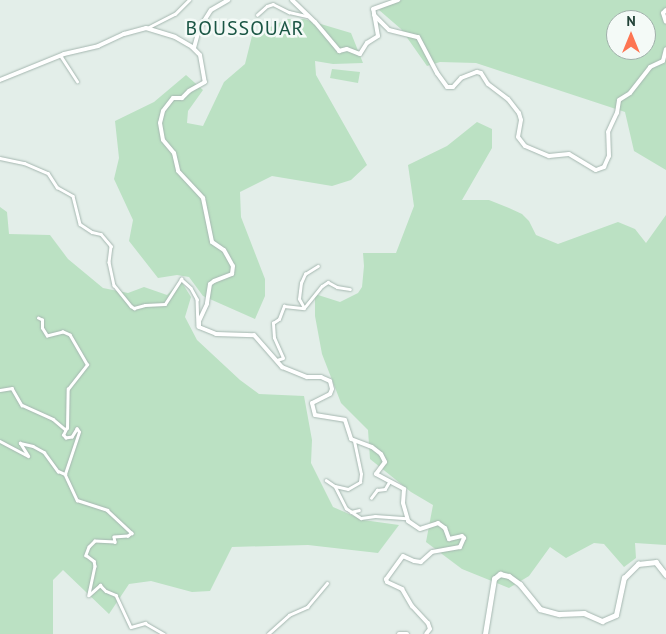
<!DOCTYPE html>
<style>
body{margin:0}
#map{position:relative;width:666px;height:634px;overflow:hidden;background:#e3eee9;font-family:"PT Sans",sans-serif}
div>[style]{position:absolute}
.green>*{inset:0;background:#bbe1c3}
.roads{filter:drop-shadow(0 0 1px #a5b7b0) drop-shadow(0 0 1px #a5b7b0)}
.minor>*{height:2.5px;margin:-1.25px;padding:0 1.25px;transform-origin:1.25px;border-radius:1.25px;background:#fff}
.tertiary>*{height:4px;margin:-2px;padding:0 2px;transform-origin:2px;border-radius:2px;background:#fff}
.secondary>*{height:4.5px;margin:-2.25px;padding:0 2.25px;transform-origin:2.25px;border-radius:2.25px;background:#fff}
span{translate:-50% -50%;white-space:nowrap;text-align:center;line-height:1.15;-webkit-text-stroke:5px #f4faf7;paint-order:stroke}
.quarter-label{font-size:20px;color:#1b5645;letter-spacing:1px}
.north{position:absolute;left:606px;top:10px;width:50px;height:50px;box-sizing:border-box;background:#f4faf7;border:1px solid #a0b0aa;border-radius:50%;rotate:0deg;font-size:14px;font-weight:700;line-height:20px;text-align:center;color:#214237}
.north::after{content:'';display:block;margin:auto;width:18px;height:22px;background:#fd7552;clip-path:polygon(50% 0,100% 100%,50% 72%,0 100%)}
</style>
<div id="map">
<div class="green">
<i style="clip-path:polygon(evenodd,392px 0,666px 0,666px 170px,634px 151px,625px 112px,476px 63px,440px 62px,427px 66px,401px 29px,379px 10px,392px 0,616px 20px,646px 20px,646px 50px,616px 50px,616px 20px)"></i>
<i style="clip-path:polygon(287px 19px,304px 19px,351px 33px,363px 63px,333px 64px,315px 61px,316px 75px,367px 165px,351px 180px,332px 186px,272px 176px,240px 192px,241px 217px,265px 279px,265px 296px,255px 319px,203px 296px,189px 277px,177px 275px,158px 278px,129px 241px,133px 220px,114px 179px,119px 158px,115px 121px,154px 102px,186px 75px,203px 90px,188px 111px,187px 123px,203px 126px,224px 82px,245px 64px,252px 36px)"></i>
<i style="clip-path:polygon(332px 69px,360px 72px,358px 83px,330px 78px)"></i>
<i style="clip-path:polygon(477px 122px,492px 129px,492px 148px,462px 200px,489px 200px,509px 208px,522px 214px,529px 221px,536px 235px,558px 244px,618px 222px,635px 229px,646px 243px,666px 215px,666px 545px,635px 543px,636px 558px,624px 567px,604px 544px,594px 543px,566px 558px,550px 547px,529px 576px,509px 588px,462px 569px,426px 542px,433px 505px,411px 492px,370px 459px,368px 430px,341px 403px,322px 354px,315px 316px,315px 294px,340px 302px,358px 293px,362px 287px,364px 266px,363px 253px,396px 253px,414px 206px,408px 165px,447px 146px)"></i>
<i style="clip-path:polygon(0 207px,7px 212px,9px 234px,50px 235px,68px 259px,103px 288px,128px 293px,144px 287px,167px 295px,181px 281px,191px 297px,185px 317px,197px 340px,240px 380px,259px 394px,304px 396px,312px 440px,311px 463px,333px 507px,363px 520px,399px 525px,378px 553px,308px 545px,232px 547px,210px 591px,192px 592px,151px 581px,129px 584px,109px 614px,63px 570px,53px 580px,53px 634px,0 634px)"></i>
</div>
<div class="roads">
<div class="minor">
<i style="left:257px;top:15px;width:13px;rotate:-42deg"></i>
<i style="left:267px;top:6px;width:6px;rotate:-18deg"></i>
<i style="left:273px;top:4px;width:18px;rotate:27deg"></i>
<i style="left:289px;top:12px;width:18px;rotate:13deg"></i>
<i style="left:147px;top:28px;width:31px;rotate:-27deg"></i>
<i style="left:175px;top:14px;width:20px;rotate:-45deg"></i>
<i style="left:61px;top:56px;width:30px;rotate:57deg"></i>
<i style="left:0;top:158px;width:25px;rotate:12deg"></i>
<i style="left:24px;top:163px;width:26px;rotate:23deg"></i>
<i style="left:48px;top:173px;width:17px;rotate:57deg"></i>
<i style="left:57px;top:187px;width:18px;rotate:29deg"></i>
<i style="left:73px;top:196px;width:29px;rotate:76deg"></i>
<i style="left:80px;top:224px;width:14px;rotate:34deg"></i>
<i style="left:92px;top:232px;width:9px;rotate:13deg"></i>
<i style="left:101px;top:234px;width:16px;rotate:50deg"></i>
<i style="left:111px;top:246px;width:16px;rotate:97deg"></i>
<i style="left:109px;top:262px;width:24px;rotate:78deg"></i>
<i style="left:114px;top:285px;width:27px;rotate:51deg"></i>
<i style="left:131px;top:306px;width:4px;rotate:34deg"></i>
<i style="left:134px;top:308px;width:11px;rotate:-15deg"></i>
<i style="left:145px;top:305px;width:20px;rotate:-3deg"></i>
<i style="left:165px;top:304px;width:30px;rotate:-57deg"></i>
<i style="left:181px;top:279px;width:13px;rotate:42deg"></i>
<i style="left:191px;top:288px;width:13px;rotate:61deg"></i>
<i style="left:197px;top:299px;width:27px;rotate:88deg"></i>
<i style="left:304px;top:308px;width:10px;rotate:-119deg"></i>
<i style="left:299px;top:299px;width:16px;rotate:-83deg"></i>
<i style="left:301px;top:283px;width:10px;rotate:-66deg"></i>
<i style="left:305px;top:274px;width:15px;rotate:-32deg"></i>
<i style="left:277px;top:360px;width:6px;rotate:-18deg"></i>
<i style="left:283px;top:358px;width:22px;rotate:-114deg"></i>
<i style="left:274px;top:338px;width:15px;rotate:-94deg"></i>
<i style="left:273px;top:323px;width:7px;rotate:-34deg"></i>
<i style="left:279px;top:319px;width:14px;rotate:-69deg"></i>
<i style="left:284px;top:306px;width:20px;rotate:6deg"></i>
<i style="left:304px;top:308px;width:28px;rotate:-51deg"></i>
<i style="left:322px;top:286px;width:7px;rotate:-34deg"></i>
<i style="left:328px;top:282px;width:10px;rotate:29deg"></i>
<i style="left:337px;top:287px;width:13px;rotate:9deg"></i>
<i style="left:0;top:390px;width:12px;rotate:-9deg"></i>
<i style="left:12px;top:388px;width:20px;rotate:60deg"></i>
<i style="left:22px;top:405px;width:34px;rotate:24deg"></i>
<i style="left:53px;top:419px;width:16px;rotate:40deg"></i>
<i style="left:65px;top:429px;width:2px;rotate:-27deg"></i>
<i style="left:67px;top:428px;width:39px;rotate:-89deg"></i>
<i style="left:68px;top:389px;width:31px;rotate:-52deg"></i>
<i style="left:87px;top:365px;width:34px;rotate:-120deg"></i>
<i style="left:70px;top:335px;width:8px;rotate:-157deg"></i>
<i style="left:63px;top:332px;width:16px;rotate:166deg"></i>
<i style="left:47px;top:336px;width:9px;rotate:-122deg"></i>
<i style="left:42px;top:328px;width:8px;rotate:-90deg"></i>
<i style="left:42px;top:320px;width:4px;rotate:-153deg"></i>
<i style="left:0;top:441px;width:32px;rotate:28deg"></i>
<i style="left:28px;top:456px;width:15px;rotate:-122deg"></i>
<i style="left:20px;top:443px;width:13px;rotate:13deg"></i>
<i style="left:33px;top:446px;width:13px;rotate:29deg"></i>
<i style="left:44px;top:452px;width:24px;rotate:54deg"></i>
<i style="left:58px;top:471px;width:8px;rotate:23deg"></i>
<i style="left:65px;top:474px;width:44px;rotate:-71.6deg"></i>
<i style="left:79px;top:432px;width:4px;rotate:-124deg"></i>
<i style="left:77px;top:429px;width:9px;rotate:122deg"></i>
<i style="left:72px;top:437px;width:6px;rotate:171deg"></i>
<i style="left:66px;top:438px;width:4px;rotate:-135deg"></i>
<i style="left:63px;top:435px;width:7px;rotate:-63deg"></i>
<i style="left:65px;top:474px;width:29px;rotate:65deg"></i>
<i style="left:77px;top:500px;width:32px;rotate:18deg"></i>
<i style="left:107px;top:510px;width:34px;rotate:43deg"></i>
<i style="left:132px;top:533px;width:5px;rotate:143deg"></i>
<i style="left:128px;top:536px;width:14px;rotate:176deg"></i>
<i style="left:114px;top:537px;width:5px;rotate:79deg"></i>
<i style="left:115px;top:542px;width:20px;rotate:-177deg"></i>
<i style="left:95px;top:541px;width:8px;rotate:135deg"></i>
<i style="left:89px;top:547px;width:9px;rotate:111deg"></i>
<i style="left:86px;top:555px;width:10px;rotate:37deg"></i>
<i style="left:94px;top:561px;width:5px;rotate:79deg"></i>
<i style="left:95px;top:566px;width:30px;rotate:102deg"></i>
<i style="left:89px;top:595px;width:15px;rotate:-42deg"></i>
<i style="left:100px;top:585px;width:8px;rotate:45deg"></i>
<i style="left:106px;top:591px;width:11px;rotate:22deg"></i>
<i style="left:116px;top:595px;width:35px;rotate:65deg"></i>
<i style="left:131px;top:627px;width:15px;rotate:-16deg"></i>
<i style="left:145px;top:623px;width:22px;rotate:30deg"></i>
<i style="left:326px;top:480px;width:11px;rotate:34deg"></i>
<i style="left:335px;top:486px;width:13px;rotate:13deg"></i>
<i style="left:348px;top:489px;width:14px;rotate:-30deg"></i>
<i style="left:360px;top:482px;width:8px;rotate:-83deg"></i>
<i style="left:361px;top:474px;width:33px;rotate:-102deg"></i>
<i style="left:335px;top:486px;width:25px;rotate:63deg"></i>
<i style="left:346px;top:508px;width:18px;rotate:34deg"></i>
<i style="left:361px;top:518px;width:14px;rotate:-8deg"></i>
<i style="left:375px;top:516px;width:31px;rotate:4deg"></i>
<i style="left:371px;top:498px;width:10px;rotate:-53deg"></i>
<i style="left:377px;top:490px;width:8px;rotate:-7deg"></i>
<i style="left:385px;top:489px;width:8px;rotate:-60deg"></i>
<i style="left:351px;top:512px;width:8px;rotate:-14deg"></i>
<i style="left:268px;top:634px;width:28px;rotate:-42deg"></i>
<i style="left:289px;top:615px;width:20px;rotate:-24deg"></i>
<i style="left:307px;top:607px;width:31px;rotate:-50deg"></i>
</div>
<div class="tertiary">
<i style="left:292px;top:0;width:32px;rotate:44deg"></i>
<i style="left:315px;top:22px;width:38px;rotate:50deg"></i>
<i style="left:339px;top:51px;width:8px;rotate:-14deg"></i>
<i style="left:347px;top:49px;width:14px;rotate:21deg"></i>
<i style="left:360px;top:54px;width:13px;rotate:-58deg"></i>
<i style="left:367px;top:43px;width:13px;rotate:-32deg"></i>
<i style="left:378px;top:36px;width:27px;rotate:-100deg"></i>
<i style="left:373px;top:9px;width:27px;rotate:-20deg"></i>
<i style="left:666px;top:10px;width:4px;rotate:135deg"></i>
<i style="left:663px;top:13px;width:9px;rotate:72deg"></i>
<i style="left:374px;top:15px;width:21px;rotate:45deg"></i>
<i style="left:389px;top:30px;width:30px;rotate:14deg"></i>
<i style="left:418px;top:37px;width:41px;rotate:62.2deg"></i>
<i style="left:437px;top:73px;width:17px;rotate:54deg"></i>
<i style="left:447px;top:87px;width:6px"></i>
<i style="left:453px;top:87px;width:12px;rotate:-48deg"></i>
<i style="left:461px;top:78px;width:17px;rotate:-21deg"></i>
<i style="left:477px;top:72px;width:4px;rotate:14deg"></i>
<i style="left:481px;top:73px;width:13px;rotate:58deg"></i>
<i style="left:488px;top:84px;width:25px;rotate:37deg"></i>
<i style="left:508px;top:99px;width:18px;rotate:52deg"></i>
<i style="left:519px;top:113px;width:7px;rotate:74deg"></i>
<i style="left:521px;top:120px;width:17px;rotate:100deg"></i>
<i style="left:518px;top:137px;width:11px;rotate:52deg"></i>
<i style="left:525px;top:146px;width:26px;rotate:23deg"></i>
<i style="left:549px;top:156px;width:20px;rotate:-6deg"></i>
<i style="left:569px;top:154px;width:31px;rotate:31deg"></i>
<i style="left:596px;top:170px;width:9px;rotate:-21deg"></i>
<i style="left:604px;top:167px;width:12px;rotate:-66deg"></i>
<i style="left:609px;top:156px;width:24px;rotate:-92deg"></i>
<i style="left:608px;top:132px;width:21px;rotate:-65deg"></i>
<i style="left:617px;top:113px;width:13px;rotate:-81deg"></i>
<i style="left:619px;top:100px;width:13px;rotate:-32deg"></i>
<i style="left:630px;top:93px;width:33px;rotate:-52deg"></i>
<i style="left:650px;top:67px;width:14px;rotate:-25deg"></i>
<i style="left:663px;top:61px;width:12px;rotate:-76deg"></i>
<i style="left:194px;top:48px;width:20px;rotate:-75deg"></i>
<i style="left:199px;top:29px;width:22px;rotate:-58deg"></i>
<i style="left:211px;top:10px;width:20px;rotate:-30deg"></i>
<i style="left:0;top:80px;width:69px;rotate:-22.1deg"></i>
<i style="left:64px;top:54px;width:35px;rotate:-13deg"></i>
<i style="left:98px;top:46px;width:29px;rotate:-25deg"></i>
<i style="left:124px;top:34px;width:23px;rotate:-15deg"></i>
<i style="left:146px;top:28px;width:30px;rotate:17deg"></i>
<i style="left:175px;top:37px;width:20px;rotate:30deg"></i>
<i style="left:192px;top:47px;width:11px;rotate:45deg"></i>
<i style="left:200px;top:55px;width:27px;rotate:80deg"></i>
<i style="left:205px;top:82px;width:18px;rotate:151deg"></i>
<i style="left:189px;top:91px;width:10px;rotate:135deg"></i>
<i style="left:182px;top:98px;width:9px;rotate:180deg"></i>
<i style="left:173px;top:98px;width:16px;rotate:128deg"></i>
<i style="left:163px;top:111px;width:12px;rotate:104deg"></i>
<i style="left:160px;top:123px;width:17px;rotate:80deg"></i>
<i style="left:163px;top:140px;width:17px;rotate:50deg"></i>
<i style="left:174px;top:153px;width:18px;rotate:77deg"></i>
<i style="left:178px;top:171px;width:37px;rotate:47deg"></i>
<i style="left:203px;top:198px;width:45px;rotate:78.4deg"></i>
<i style="left:212px;top:242px;width:14px;rotate:34deg"></i>
<i style="left:224px;top:250px;width:18px;rotate:61deg"></i>
<i style="left:233px;top:266px;width:8px;rotate:97deg"></i>
<i style="left:232px;top:274px;width:19px;rotate:159deg"></i>
<i style="left:214px;top:281px;width:5px;rotate:143deg"></i>
<i style="left:210px;top:284px;width:20px;rotate:99deg"></i>
<i style="left:207px;top:304px;width:19px;rotate:115deg"></i>
<i style="left:199px;top:321px;width:6px;rotate:90deg"></i>
<i style="left:199px;top:327px;width:18px;rotate:22deg"></i>
<i style="left:216px;top:334px;width:38px;rotate:2deg"></i>
<i style="left:254px;top:335px;width:43px;rotate:48.8deg"></i>
<i style="left:282px;top:367px;width:27px;rotate:22deg"></i>
<i style="left:307px;top:377px;width:14px"></i>
<i style="left:321px;top:377px;width:10px;rotate:24deg"></i>
<i style="left:330px;top:381px;width:8px;rotate:76deg"></i>
<i style="left:332px;top:389px;width:5px;rotate:112deg"></i>
<i style="left:330px;top:394px;width:20px;rotate:153deg"></i>
<i style="left:312px;top:403px;width:12px;rotate:76deg"></i>
<i style="left:315px;top:415px;width:30px;rotate:9deg"></i>
<i style="left:345px;top:420px;width:20px;rotate:72deg"></i>
<i style="left:351px;top:439px;width:22px;rotate:21deg"></i>
<i style="left:372px;top:447px;width:11px;rotate:38deg"></i>
<i style="left:381px;top:454px;width:9px;rotate:63deg"></i>
<i style="left:385px;top:462px;width:15px;rotate:127deg"></i>
<i style="left:376px;top:474px;width:32px;rotate:28deg"></i>
<i style="left:404px;top:489px;width:14px;rotate:94deg"></i>
<i style="left:403px;top:503px;width:19px;rotate:74deg"></i>
<i style="left:408px;top:521px;width:14px;rotate:34deg"></i>
<i style="left:420px;top:529px;width:19px;rotate:-18deg"></i>
<i style="left:438px;top:523px;width:9px;rotate:36deg"></i>
<i style="left:445px;top:528px;width:12px;rotate:70deg"></i>
<i style="left:449px;top:539px;width:13px;rotate:-13deg"></i>
<i style="left:462px;top:536px;width:3px;rotate:45deg"></i>
<i style="left:464px;top:538px;width:10px;rotate:114deg"></i>
<i style="left:460px;top:547px;width:28px;rotate:170deg"></i>
<i style="left:432px;top:552px;width:15px;rotate:138deg"></i>
<i style="left:421px;top:562px;width:7px;rotate:-172deg"></i>
<i style="left:414px;top:561px;width:12px;rotate:-156deg"></i>
<i style="left:403px;top:556px;width:29px;rotate:126deg"></i>
<i style="left:386px;top:579px;width:3px;rotate:72deg"></i>
<i style="left:387px;top:582px;width:17px;rotate:25deg"></i>
<i style="left:402px;top:589px;width:20px;rotate:60deg"></i>
<i style="left:412px;top:606px;width:23px;rotate:47deg"></i>
<i style="left:428px;top:623px;width:6px;rotate:72deg"></i>
<i style="left:430px;top:629px;width:6px;rotate:129deg"></i>
<i style="left:399px;top:634px;width:8px"></i>
</div>
<div class="secondary">
<i style="left:485px;top:634px;width:56px;rotate:-80.7deg"></i>
<i style="left:494px;top:579px;width:8px;rotate:-40deg"></i>
<i style="left:500px;top:574px;width:9px;rotate:13deg"></i>
<i style="left:509px;top:576px;width:14px;rotate:36deg"></i>
<i style="left:520px;top:584px;width:32px;rotate:51deg"></i>
<i style="left:540px;top:609px;width:20px;rotate:15deg"></i>
<i style="left:559px;top:614px;width:25px;rotate:-2deg"></i>
<i style="left:584px;top:613px;width:20px;rotate:24deg"></i>
<i style="left:602px;top:621px;width:15px;rotate:-23deg"></i>
<i style="left:616px;top:615px;width:38px;rotate:-78deg"></i>
<i style="left:624px;top:578px;width:20px;rotate:-45deg"></i>
<i style="left:638px;top:564px;width:18px;rotate:-6deg"></i>
<i style="left:656px;top:562px;width:16px;rotate:52deg"></i>
</div>
</div>
<div class="quarter-label">
<span style="left:245px;top:28px">BOUSSOUAR</span>
</div>
<div class="north">N</div>
</div>
